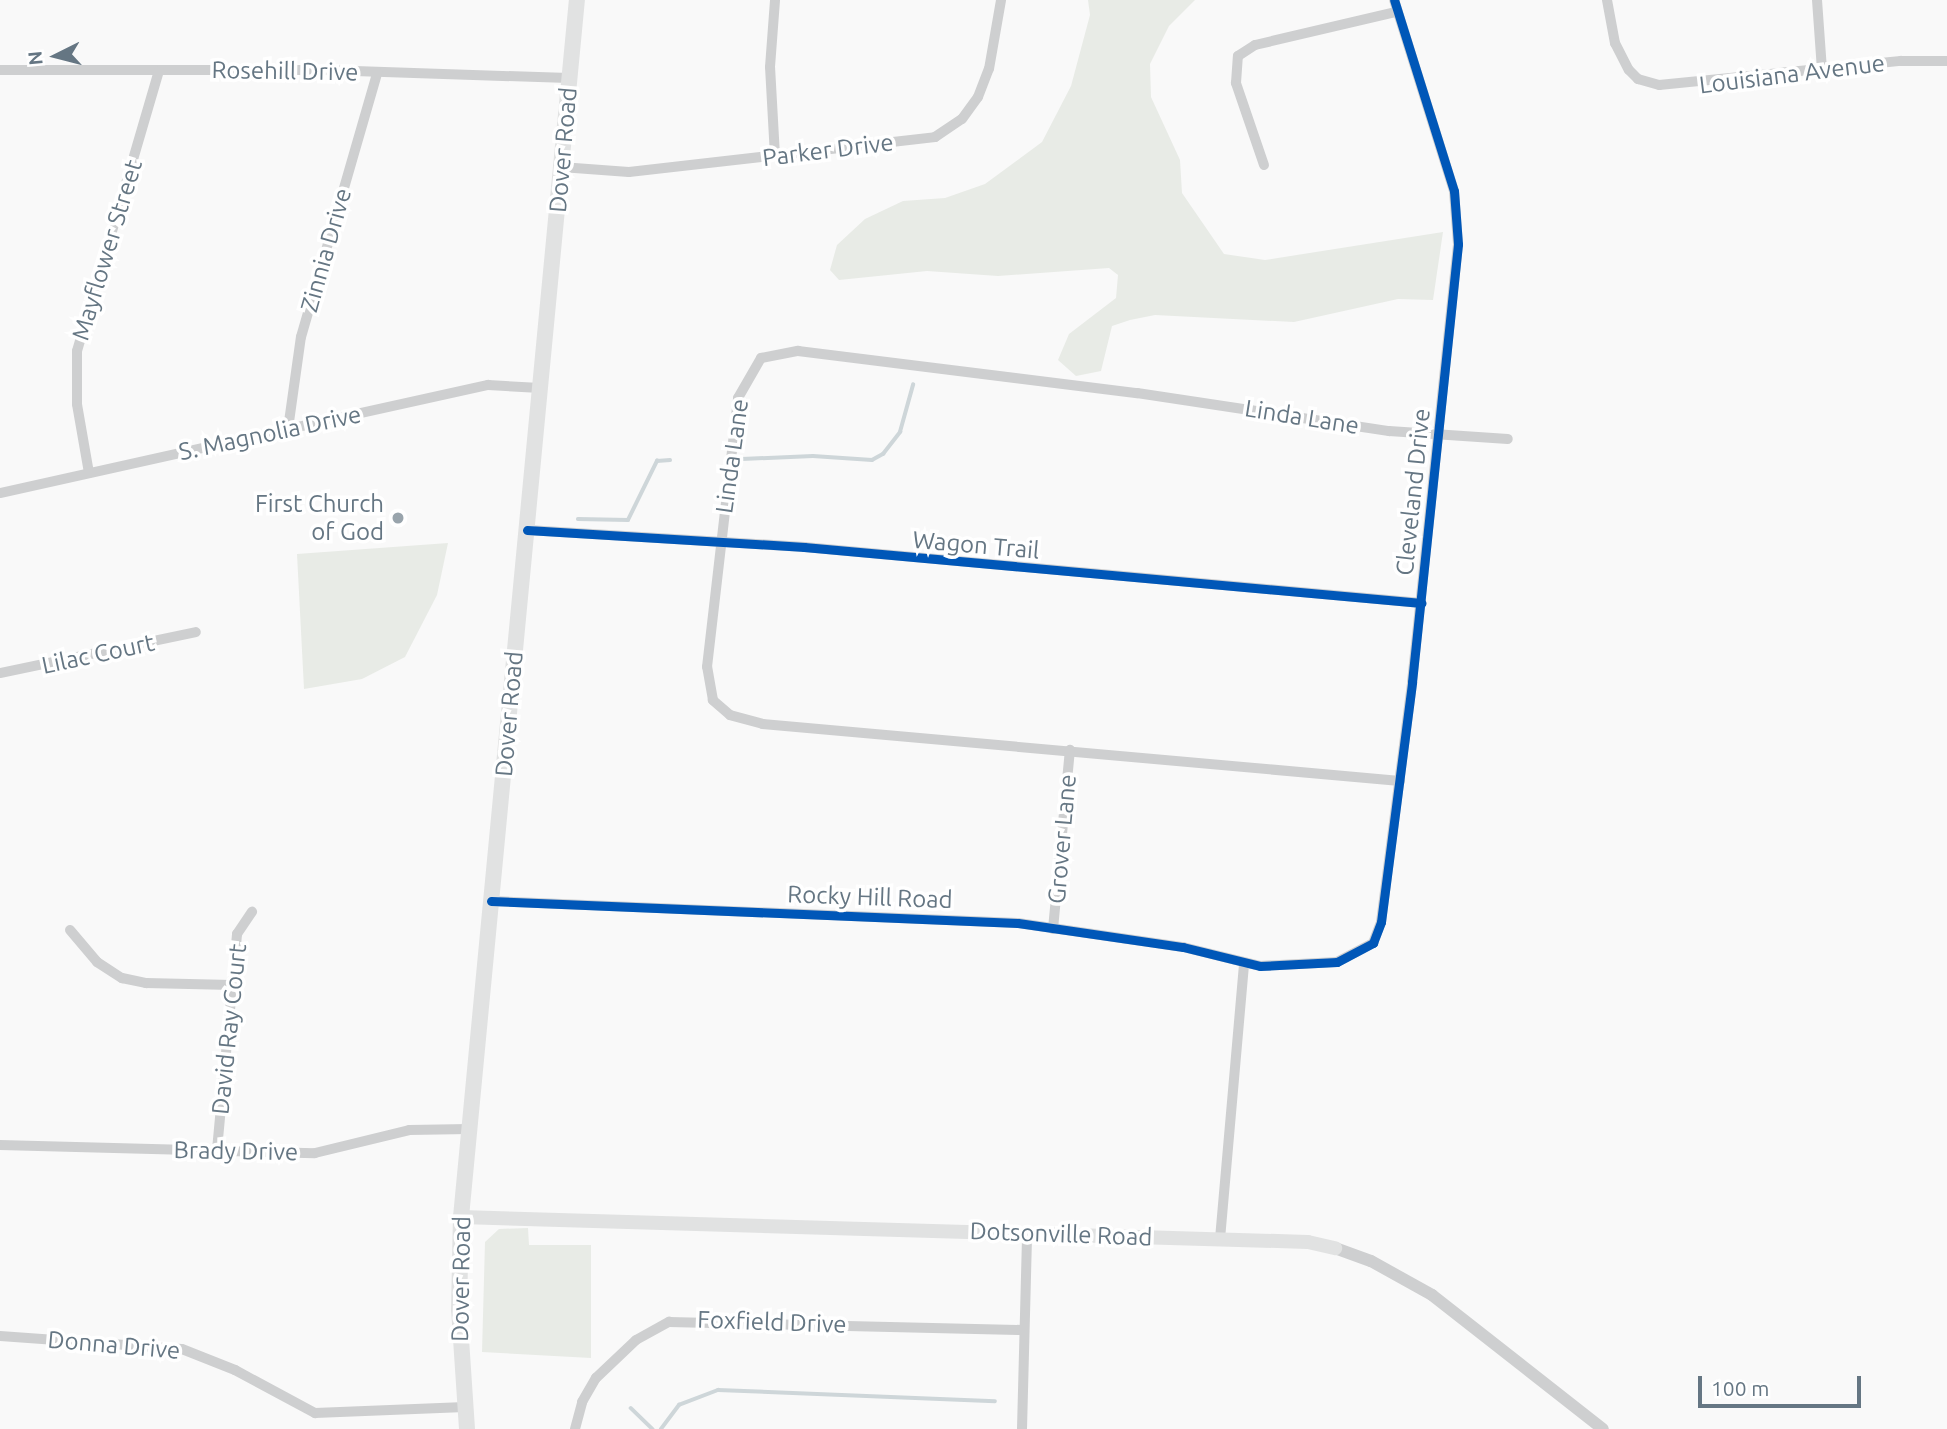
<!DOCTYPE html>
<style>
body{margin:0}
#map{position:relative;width:1947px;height:1429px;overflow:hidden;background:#f9f9f9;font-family:Ubuntu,sans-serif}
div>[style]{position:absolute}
.green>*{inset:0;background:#e8ebe6}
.stream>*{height:3.5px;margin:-1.75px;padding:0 1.75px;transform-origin:1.75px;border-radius:1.75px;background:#ced6d9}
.minor>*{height:10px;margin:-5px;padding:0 5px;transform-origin:5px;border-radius:5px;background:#cecfd0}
.tertiary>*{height:12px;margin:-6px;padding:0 6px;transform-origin:6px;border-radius:6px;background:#cecfd0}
.secondary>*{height:14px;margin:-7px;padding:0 7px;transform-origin:7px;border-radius:7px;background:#e1e2e2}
.primary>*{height:16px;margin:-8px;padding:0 8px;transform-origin:8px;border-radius:8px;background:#e1e2e2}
.cycleway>*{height:9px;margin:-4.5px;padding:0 4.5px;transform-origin:4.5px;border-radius:4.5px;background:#0057b8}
.dots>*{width:19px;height:19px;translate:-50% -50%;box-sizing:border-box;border:4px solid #fff;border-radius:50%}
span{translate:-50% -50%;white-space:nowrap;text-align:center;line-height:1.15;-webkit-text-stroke:7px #fff;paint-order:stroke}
.street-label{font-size:24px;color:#657683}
.poi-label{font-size:24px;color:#657683}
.right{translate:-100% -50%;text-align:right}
.north{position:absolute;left:21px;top:21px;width:70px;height:70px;-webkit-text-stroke:5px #fff;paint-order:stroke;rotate:264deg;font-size:19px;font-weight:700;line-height:28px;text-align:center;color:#657683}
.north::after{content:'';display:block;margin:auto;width:24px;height:32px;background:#657683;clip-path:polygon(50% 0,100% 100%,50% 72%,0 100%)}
.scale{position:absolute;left:1698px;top:1376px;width:163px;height:32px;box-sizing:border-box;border:4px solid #657683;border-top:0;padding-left:9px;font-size:21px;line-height:24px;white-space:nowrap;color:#657683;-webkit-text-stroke:5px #fff;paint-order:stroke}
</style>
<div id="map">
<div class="green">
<i style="clip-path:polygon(1088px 0,1195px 0,1169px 26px,1150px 64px,1151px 97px,1180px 160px,1182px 193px,1224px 254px,1265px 260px,1443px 232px,1433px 300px,1398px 299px,1294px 322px,1155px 315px,1130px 320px,1112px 326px,1101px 371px,1076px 376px,1058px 360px,1069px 334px,1116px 298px,1118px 275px,1109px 268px,998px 276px,927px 271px,839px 280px,830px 270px,837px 245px,865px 219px,903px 201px,945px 198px,985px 184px,1042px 142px,1071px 86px,1090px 15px)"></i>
<i style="clip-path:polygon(448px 543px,437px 595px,405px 657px,362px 679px,304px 689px,297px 554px)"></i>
<i style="clip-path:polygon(528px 1228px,529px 1245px,591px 1245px,591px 1358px,482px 1352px,485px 1242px,499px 1229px)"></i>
</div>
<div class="stream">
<i style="left:742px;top:459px;width:71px;rotate:-2.4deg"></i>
<i style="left:813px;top:456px;width:59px;rotate:3.9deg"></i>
<i style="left:872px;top:460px;width:13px;rotate:-29deg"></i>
<i style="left:883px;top:454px;width:28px;rotate:-52deg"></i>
<i style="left:900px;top:432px;width:49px;rotate:-74.5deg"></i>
<i style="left:578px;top:519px;width:50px;rotate:1.1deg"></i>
<i style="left:628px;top:520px;width:66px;rotate:-63.8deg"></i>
<i style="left:657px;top:461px;width:13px;rotate:-4deg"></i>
<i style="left:631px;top:1408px;width:30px;rotate:44deg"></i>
<i style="left:661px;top:1429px;width:30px;rotate:-53deg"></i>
<i style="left:679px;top:1405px;width:42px;rotate:-21deg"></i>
<i style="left:718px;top:1390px;width:277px;rotate:2.3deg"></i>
</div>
<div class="minor">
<i style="left:1607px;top:0;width:44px;rotate:79.5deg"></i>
<i style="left:1615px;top:43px;width:30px;rotate:63deg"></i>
<i style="left:1629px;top:70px;width:13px;rotate:45deg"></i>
<i style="left:1638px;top:79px;width:22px;rotate:16deg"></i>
<i style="left:1659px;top:85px;width:243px;rotate:-5.7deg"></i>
<i style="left:1901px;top:61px;width:46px"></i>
<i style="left:1817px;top:0;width:70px;rotate:85.9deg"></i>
<i style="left:0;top:70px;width:325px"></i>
<i style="left:325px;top:70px;width:244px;rotate:1.9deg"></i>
<i style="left:775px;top:156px;width:89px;rotate:-93.2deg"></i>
<i style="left:770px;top:67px;width:67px;rotate:-85.7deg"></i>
<i style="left:1264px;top:165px;width:87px;rotate:-108.9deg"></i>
<i style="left:1236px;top:83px;width:27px;rotate:-86deg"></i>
<i style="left:1238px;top:56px;width:20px;rotate:-33deg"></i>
<i style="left:1255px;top:45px;width:145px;rotate:-13.2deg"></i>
<i style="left:561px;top:167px;width:68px;rotate:4.2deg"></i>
<i style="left:629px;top:172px;width:308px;rotate:-6.5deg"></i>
<i style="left:935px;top:137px;width:32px;rotate:-34deg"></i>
<i style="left:962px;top:119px;width:27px;rotate:-54deg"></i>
<i style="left:978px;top:97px;width:30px;rotate:-69deg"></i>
<i style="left:989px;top:69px;width:70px;rotate:-80.1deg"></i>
<i style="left:288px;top:429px;width:93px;rotate:-82deg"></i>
<i style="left:301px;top:337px;width:275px;rotate:-73.9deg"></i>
<i style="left:89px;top:473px;width:70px;rotate:-99.9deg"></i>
<i style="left:77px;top:404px;width:53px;rotate:-90deg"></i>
<i style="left:77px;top:351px;width:292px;rotate:-73.7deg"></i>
<i style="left:0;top:493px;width:500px;rotate:-12.5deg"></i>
<i style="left:488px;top:385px;width:52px;rotate:3.3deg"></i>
<i style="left:527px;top:530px;width:278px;rotate:3.5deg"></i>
<i style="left:804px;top:547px;width:620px;rotate:5.19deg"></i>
<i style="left:0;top:673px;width:200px;rotate:-11.8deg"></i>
<i style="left:1400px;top:781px;width:640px;rotate:-174.89deg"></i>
<i style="left:763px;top:724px;width:34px;rotate:-165deg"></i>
<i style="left:730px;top:715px;width:23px;rotate:-139deg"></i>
<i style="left:713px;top:700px;width:34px;rotate:-100deg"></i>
<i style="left:707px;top:667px;width:271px;rotate:-83.4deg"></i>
<i style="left:738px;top:398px;width:46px;rotate:-60.1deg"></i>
<i style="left:761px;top:358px;width:38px;rotate:-11deg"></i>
<i style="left:798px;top:351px;width:342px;rotate:7.1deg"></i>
<i style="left:1137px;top:393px;width:255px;rotate:8.6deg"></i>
<i style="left:1389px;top:431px;width:119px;rotate:3.8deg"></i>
<i style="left:491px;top:901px;width:527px;rotate:2.39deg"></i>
<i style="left:1018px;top:923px;width:167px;rotate:8.3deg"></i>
<i style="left:1183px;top:947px;width:79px;rotate:13.9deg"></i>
<i style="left:1260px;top:966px;width:77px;rotate:-3deg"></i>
<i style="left:1337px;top:962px;width:41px;rotate:-27.8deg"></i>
<i style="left:1373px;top:943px;width:22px;rotate:-69deg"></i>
<i style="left:1381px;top:922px;width:242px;rotate:-82.6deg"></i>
<i style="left:1412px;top:682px;width:440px;rotate:-84deg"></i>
<i style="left:1458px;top:244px;width:53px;rotate:-94.3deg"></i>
<i style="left:1454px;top:191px;width:200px;rotate:-107.4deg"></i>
<i style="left:1053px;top:929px;width:180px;rotate:-84.6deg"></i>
<i style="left:70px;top:930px;width:42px;rotate:49.8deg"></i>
<i style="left:97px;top:962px;width:30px;rotate:33deg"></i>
<i style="left:122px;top:978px;width:25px;rotate:12deg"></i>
<i style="left:146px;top:983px;width:86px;rotate:1.3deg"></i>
<i style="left:0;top:1145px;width:315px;rotate:1.5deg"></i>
<i style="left:315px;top:1153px;width:97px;rotate:-13.7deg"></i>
<i style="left:409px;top:1130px;width:60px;rotate:-1deg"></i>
<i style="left:217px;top:1150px;width:217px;rotate:-84.7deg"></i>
<i style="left:237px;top:934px;width:27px;rotate:-56deg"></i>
<i style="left:1220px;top:1239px;width:276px;rotate:-85deg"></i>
<i style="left:0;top:1336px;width:182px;rotate:4.1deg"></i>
<i style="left:182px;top:1349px;width:57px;rotate:21.6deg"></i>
<i style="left:235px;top:1370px;width:91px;rotate:28.3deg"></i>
<i style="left:315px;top:1413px;width:150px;rotate:-2.3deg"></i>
<i style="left:575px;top:1429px;width:28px;rotate:-75deg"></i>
<i style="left:582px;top:1402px;width:28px;rotate:-60deg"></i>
<i style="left:596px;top:1378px;width:55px;rotate:-43.5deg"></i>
<i style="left:636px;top:1340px;width:38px;rotate:-29deg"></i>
<i style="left:669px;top:1322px;width:355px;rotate:1.3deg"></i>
<i style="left:1022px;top:1429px;width:196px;rotate:-88.5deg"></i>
</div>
<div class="tertiary">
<i style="left:1335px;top:1248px;width:38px;rotate:20deg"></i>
<i style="left:1371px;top:1261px;width:70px;rotate:29.1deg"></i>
<i style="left:1432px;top:1295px;width:217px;rotate:38.1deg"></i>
</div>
<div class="secondary">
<i style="left:461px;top:1217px;width:847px;rotate:1.69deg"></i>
<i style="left:1308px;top:1242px;width:28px;rotate:13deg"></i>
</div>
<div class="primary">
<i style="left:467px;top:1429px;width:119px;rotate:-93.8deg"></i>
<i style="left:459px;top:1310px;width:93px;rotate:-88.8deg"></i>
<i style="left:461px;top:1217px;width:1223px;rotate:-84.56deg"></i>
</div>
<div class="cycleway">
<i style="left:527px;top:530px;width:278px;rotate:3.5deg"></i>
<i style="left:804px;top:547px;width:620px;rotate:5.19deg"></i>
<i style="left:491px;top:901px;width:527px;rotate:2.39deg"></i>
<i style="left:1018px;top:923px;width:167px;rotate:8.3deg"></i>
<i style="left:1183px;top:947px;width:79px;rotate:13.9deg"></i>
<i style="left:1260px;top:966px;width:77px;rotate:-3deg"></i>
<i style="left:1337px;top:962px;width:41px;rotate:-27.8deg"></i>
<i style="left:1373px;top:943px;width:22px;rotate:-69deg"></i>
<i style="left:1381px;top:922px;width:242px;rotate:-82.6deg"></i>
<i style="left:1412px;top:682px;width:440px;rotate:-84deg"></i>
<i style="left:1458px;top:244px;width:53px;rotate:-94.3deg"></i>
<i style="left:1454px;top:191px;width:200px;rotate:-107.4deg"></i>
</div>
<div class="dots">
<i style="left:398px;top:518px;background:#99a4ac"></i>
</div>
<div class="street-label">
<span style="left:285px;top:71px;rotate:1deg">Rosehill Drive</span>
<span style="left:1792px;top:74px;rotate:-7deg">Louisiana Avenue</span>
<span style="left:563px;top:150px;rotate:-85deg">Dover Road</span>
<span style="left:828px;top:150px;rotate:-7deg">Parker Drive</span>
<span style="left:107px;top:250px;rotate:-73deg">Mayflower Street</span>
<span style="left:326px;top:250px;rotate:-74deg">Zinnia Drive</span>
<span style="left:1302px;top:417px;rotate:9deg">Linda Lane</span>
<span style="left:270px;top:433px;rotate:-12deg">S. Magnolia Drive</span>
<span style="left:732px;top:456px;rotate:-82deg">Linda Lane</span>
<span style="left:1413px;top:492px;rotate:-84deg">Cleveland Drive</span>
<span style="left:976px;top:545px;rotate:5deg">Wagon Trail</span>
<span style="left:98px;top:654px;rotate:-12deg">Lilac Court</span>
<span style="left:509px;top:714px;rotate:-85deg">Dover Road</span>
<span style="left:1062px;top:839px;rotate:-85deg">Grover Lane</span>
<span style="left:870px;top:897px;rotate:2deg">Rocky Hill Road</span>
<span style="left:229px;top:1029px;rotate:-84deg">David Ray Court</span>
<span style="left:236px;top:1151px;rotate:1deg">Brady Drive</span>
<span style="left:1061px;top:1234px;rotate:2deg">Dotsonville Road</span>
<span style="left:461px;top:1279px;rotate:-89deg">Dover Road</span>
<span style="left:772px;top:1322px;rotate:2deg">Foxfield Drive</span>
<span style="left:114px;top:1345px;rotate:5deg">Donna Drive</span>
</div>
<div class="poi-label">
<span class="right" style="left:384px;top:518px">First Church<br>of God</span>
</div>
<div class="north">N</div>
<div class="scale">100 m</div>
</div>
